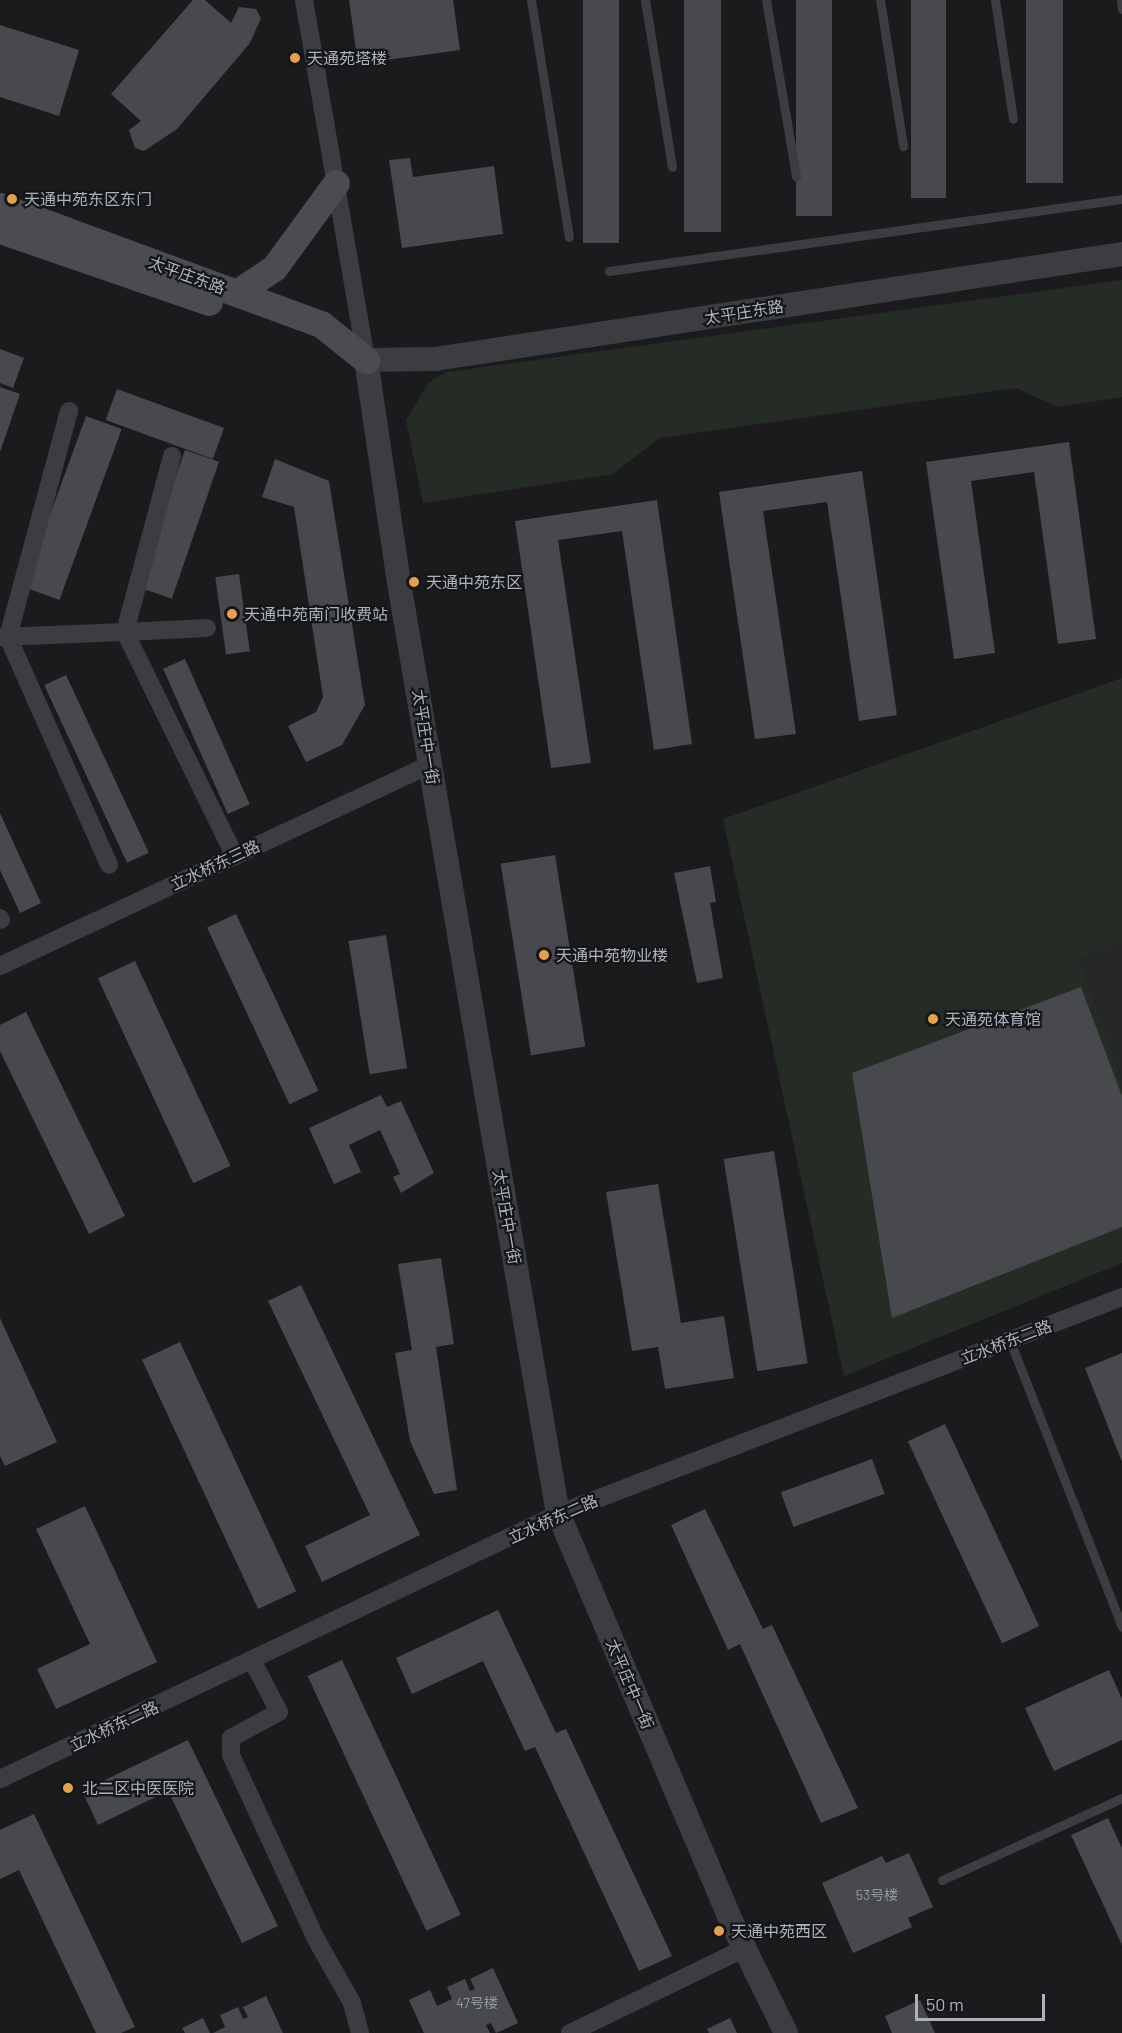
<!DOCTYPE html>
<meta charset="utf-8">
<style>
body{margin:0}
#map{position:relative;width:1122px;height:2033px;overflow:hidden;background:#1b1b1d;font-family:Barlow,"Noto Sans SC",sans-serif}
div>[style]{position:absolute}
.built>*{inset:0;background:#27272a}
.green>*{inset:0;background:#252c25}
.building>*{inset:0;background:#48494c;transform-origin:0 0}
.service>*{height:9px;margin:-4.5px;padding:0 4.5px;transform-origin:4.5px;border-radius:4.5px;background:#3c3d41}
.minor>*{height:18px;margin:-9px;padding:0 9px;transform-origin:9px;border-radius:9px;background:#3c3d41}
.tertiary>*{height:24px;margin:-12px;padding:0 12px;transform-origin:12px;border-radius:12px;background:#3c3d41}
.secondary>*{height:27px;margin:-13.5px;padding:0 13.5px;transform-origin:13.5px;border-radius:13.5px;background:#4a4c51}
.dots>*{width:16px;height:16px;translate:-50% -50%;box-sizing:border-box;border:3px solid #151618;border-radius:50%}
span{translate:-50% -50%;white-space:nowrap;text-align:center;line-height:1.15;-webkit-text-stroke:4.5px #151618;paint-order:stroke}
.number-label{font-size:14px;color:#94989f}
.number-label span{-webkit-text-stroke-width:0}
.poi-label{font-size:16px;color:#aeb3bb}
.left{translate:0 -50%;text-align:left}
.street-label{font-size:16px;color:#aeb3bb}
.scale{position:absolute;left:915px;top:1994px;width:130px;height:27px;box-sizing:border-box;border:3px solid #aeb3bb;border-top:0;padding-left:8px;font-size:18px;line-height:21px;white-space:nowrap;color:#aeb3bb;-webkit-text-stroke:4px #151618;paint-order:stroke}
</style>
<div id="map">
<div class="built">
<i style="clip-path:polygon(1122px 943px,1122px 1079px,1079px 958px)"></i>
</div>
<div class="green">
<i style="clip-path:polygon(1122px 280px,1122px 397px,1058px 407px,1016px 388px,659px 438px,613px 474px,423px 503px,406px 420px,429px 382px,447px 372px)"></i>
<i style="clip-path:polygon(1122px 678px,1122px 943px,1079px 958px,1122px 1079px,1122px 1263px,844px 1376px,723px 819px)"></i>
</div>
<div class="building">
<i style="clip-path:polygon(193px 0,205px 0,231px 23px,239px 7px,256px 9px,261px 18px,250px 43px,177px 129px,144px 151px,135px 148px,129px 130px,141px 121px,111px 94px)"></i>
<i style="clip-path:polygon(349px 0,453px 0,460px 50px,358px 64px)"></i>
<i style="left:583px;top:0;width:36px;height:243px"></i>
<i style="left:684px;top:0;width:37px;height:232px"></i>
<i style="left:796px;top:0;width:36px;height:216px"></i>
<i style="left:911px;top:0;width:35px;height:198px"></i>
<i style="left:1026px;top:0;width:37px;height:183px"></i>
<i style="clip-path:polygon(0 25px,79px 50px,59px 116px,0 97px)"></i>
<i style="clip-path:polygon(410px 158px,413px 177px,494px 166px,503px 234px,402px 248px,389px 160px)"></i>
<i style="clip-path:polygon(0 349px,24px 358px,13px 388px,0 383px)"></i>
<i style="clip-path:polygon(0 387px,20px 394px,0 452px)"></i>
<i style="left:117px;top:389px;width:114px;height:33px;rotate:20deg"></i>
<i style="left:86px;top:416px;width:38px;height:182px;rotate:20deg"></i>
<i style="clip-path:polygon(1069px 442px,1096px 639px,1058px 644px,1034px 472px,971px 481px,995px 653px,954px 659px,926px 462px)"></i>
<i style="left:185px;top:450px;width:36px;height:145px;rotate:19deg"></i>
<i style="clip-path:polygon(275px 459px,329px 481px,365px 705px,342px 745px,306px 762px,288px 726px,316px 712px,323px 697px,294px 507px,262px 497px)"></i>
<i style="clip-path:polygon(862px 471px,897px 715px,859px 721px,827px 502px,763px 511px,796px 734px,755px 739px,719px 492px)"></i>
<i style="clip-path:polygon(657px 500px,692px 744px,654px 750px,622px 531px,558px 540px,591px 763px,551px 768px,515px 521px)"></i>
<i style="left:239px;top:574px;width:78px;height:24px;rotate:82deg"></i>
<i style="left:185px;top:659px;width:159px;height:24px;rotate:66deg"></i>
<i style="left:66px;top:675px;width:196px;height:24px;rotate:65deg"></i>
<i style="clip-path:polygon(0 813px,41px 903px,20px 913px,0 870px)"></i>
<i style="left:555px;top:855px;width:194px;height:55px;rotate:81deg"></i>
<i style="clip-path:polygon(710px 866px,716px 902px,710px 903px,723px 978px,697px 983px,674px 873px)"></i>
<i style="left:236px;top:914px;width:195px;height:32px;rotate:65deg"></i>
<i style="left:386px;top:935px;width:135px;height:38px;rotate:81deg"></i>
<i style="left:135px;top:961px;width:226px;height:41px;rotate:65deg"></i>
<i style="clip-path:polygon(1081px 987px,1122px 1096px,1122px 1227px,892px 1318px,852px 1073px)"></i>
<i style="clip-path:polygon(26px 1012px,125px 1216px,89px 1234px,0 1051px,0 1025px)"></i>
<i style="clip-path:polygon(381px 1095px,387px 1107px,401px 1101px,434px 1173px,401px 1193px,393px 1177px,400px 1174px,380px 1130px,349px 1145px,361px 1172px,334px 1184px,309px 1128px)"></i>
<i style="left:774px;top:1151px;width:215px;height:51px;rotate:81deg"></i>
<i style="clip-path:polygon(658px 1184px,681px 1323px,724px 1316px,734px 1378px,665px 1389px,658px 1347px,632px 1351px,606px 1192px)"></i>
<i style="clip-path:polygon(441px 1258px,454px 1344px,436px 1347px,457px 1490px,434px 1494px,410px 1441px,395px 1353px,412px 1350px,398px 1264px)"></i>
<i style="clip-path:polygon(301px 1285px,420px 1535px,322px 1582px,305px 1546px,370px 1515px,268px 1301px)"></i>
<i style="clip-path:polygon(0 1318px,57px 1442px,5px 1466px,0 1456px)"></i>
<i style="left:180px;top:1342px;width:275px;height:42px;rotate:65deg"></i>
<i style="clip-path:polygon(1122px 1353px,1122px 1462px,1085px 1368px)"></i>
<i style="left:945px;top:1424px;width:223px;height:41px;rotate:65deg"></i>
<i style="left:872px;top:1459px;width:37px;height:97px;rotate:70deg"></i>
<i style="clip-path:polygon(85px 1506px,157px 1662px,56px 1709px,37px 1669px,90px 1644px,36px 1529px)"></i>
<i style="clip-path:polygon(705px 1509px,763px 1629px,772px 1625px,858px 1808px,821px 1823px,740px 1644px,728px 1650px,671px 1525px)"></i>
<i style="clip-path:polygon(498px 1610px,556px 1733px,566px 1729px,672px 1956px,639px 1971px,535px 1747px,525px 1751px,483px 1661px,412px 1694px,396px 1658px)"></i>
<i style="left:342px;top:1660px;width:281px;height:38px;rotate:65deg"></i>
<i style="clip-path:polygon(1109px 1670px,1122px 1699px,1122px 1740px,1054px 1771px,1025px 1708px)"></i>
<i style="clip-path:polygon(188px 1740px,278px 1926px,242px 1943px,168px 1791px,98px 1825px,82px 1791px)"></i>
<i style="clip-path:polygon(34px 1814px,135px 2027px,121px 2033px,96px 2033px,19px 1870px,0 1879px,0 1830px)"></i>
<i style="clip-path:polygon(1108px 1818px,1122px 1848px,1122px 1945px,1071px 1835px)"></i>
<i style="clip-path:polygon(909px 1853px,933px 1907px,908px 1918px,912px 1927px,853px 1953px,822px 1883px,882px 1856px,886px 1863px)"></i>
<i style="clip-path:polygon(493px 1968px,518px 2023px,496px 2033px,491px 2023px,486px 2025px,490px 2033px,424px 2033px,409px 2000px,430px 1990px,437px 2006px,452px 1999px,447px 1987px,465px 1979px,470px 1991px,475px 1989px,470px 1979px)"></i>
<i style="clip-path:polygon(266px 1996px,283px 2033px,213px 2033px,225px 2027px,220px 2015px,238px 2007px,243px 2019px,248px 2017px,243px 2007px)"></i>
<i style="clip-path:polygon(920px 2000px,935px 2033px,892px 2033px,885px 2016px)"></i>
<i style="clip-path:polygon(203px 2018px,210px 2033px,185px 2033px,182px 2028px)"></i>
<i style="clip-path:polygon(730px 2018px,737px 2033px,709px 2033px,707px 2029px)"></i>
</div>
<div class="service">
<i style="left:531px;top:0;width:240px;rotate:80.9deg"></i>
<i style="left:645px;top:0;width:169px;rotate:80.8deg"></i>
<i style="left:766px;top:0;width:179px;rotate:80.3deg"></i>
<i style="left:880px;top:0;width:148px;rotate:81deg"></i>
<i style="left:995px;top:0;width:120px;rotate:81.4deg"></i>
<i style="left:1121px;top:0;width:9px;rotate:84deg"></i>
<i style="left:609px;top:271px;width:518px;rotate:-7.99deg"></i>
<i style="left:1010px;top:1341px;width:307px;rotate:68.6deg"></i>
<i style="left:942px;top:1880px;width:198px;rotate:-24.5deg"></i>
</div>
<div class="minor">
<i style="left:304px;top:0;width:365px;rotate:80.2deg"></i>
<i style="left:69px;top:411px;width:234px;rotate:105.1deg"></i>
<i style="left:8px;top:637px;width:249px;rotate:66.1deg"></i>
<i style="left:172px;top:456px;width:182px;rotate:105deg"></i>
<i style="left:125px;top:632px;width:82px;rotate:-2.8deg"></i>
<i style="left:0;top:637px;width:125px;rotate:-2.3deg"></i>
<i style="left:125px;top:632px;width:250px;rotate:63.9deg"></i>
<i style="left:0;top:918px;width:2px;rotate:63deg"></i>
<i style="left:0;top:966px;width:475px;rotate:-25.1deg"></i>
<i style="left:253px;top:1662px;width:56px;rotate:62.5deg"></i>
<i style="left:279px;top:1712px;width:55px;rotate:151.6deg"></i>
<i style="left:231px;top:1738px;width:17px;rotate:90deg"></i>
<i style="left:231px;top:1755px;width:203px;rotate:65.2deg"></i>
<i style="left:316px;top:1939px;width:73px;rotate:60.6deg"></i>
<i style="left:352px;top:2003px;width:31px;rotate:75deg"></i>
<i style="left:0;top:1779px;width:618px;rotate:-25.4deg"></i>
<i style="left:558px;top:1514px;width:604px;rotate:-21.04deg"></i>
<i style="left:570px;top:2033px;width:195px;rotate:-25.9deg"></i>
</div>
<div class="tertiary">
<i style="left:786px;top:2033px;width:123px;rotate:-116.1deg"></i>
<i style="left:732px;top:1923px;width:444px;rotate:-113deg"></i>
<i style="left:558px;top:1514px;width:944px;rotate:-99.69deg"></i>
<i style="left:399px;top:583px;width:225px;rotate:-98.4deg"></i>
<i style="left:366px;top:360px;width:69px;rotate:-0.8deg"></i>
<i style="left:435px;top:359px;width:695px;rotate:-8.69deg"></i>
</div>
<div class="secondary">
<i style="left:0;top:206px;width:342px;rotate:20.2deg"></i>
<i style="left:321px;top:324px;width:58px;rotate:38.7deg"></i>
<i style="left:0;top:230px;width:221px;rotate:19deg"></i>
<i style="left:236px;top:293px;width:45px;rotate:-33.3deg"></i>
<i style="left:274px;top:268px;width:105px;rotate:-53.9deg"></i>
</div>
<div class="dots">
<i style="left:295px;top:58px;background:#e5a04a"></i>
<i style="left:12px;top:199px;background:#e5a04a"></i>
<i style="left:414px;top:582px;background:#e5a04a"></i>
<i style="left:232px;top:614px;background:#e5a04a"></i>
<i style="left:544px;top:955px;background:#e5a04a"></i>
<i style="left:933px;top:1019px;background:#e5a04a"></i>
<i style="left:68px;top:1788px;background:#e5a04a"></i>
<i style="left:719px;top:1931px;background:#e5a04a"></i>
</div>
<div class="number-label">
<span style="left:877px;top:1895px">53号楼</span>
<span style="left:477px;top:2003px">47号楼</span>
</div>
<div class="poi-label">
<span class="left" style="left:307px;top:58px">天通苑塔楼</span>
<span class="left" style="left:24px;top:199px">天通中苑东区东门</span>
<span class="left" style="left:426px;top:582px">天通中苑东区</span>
<span class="left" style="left:244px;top:614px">天通中苑南门收费站</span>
<span class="left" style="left:556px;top:955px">天通中苑物业楼</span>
<span class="left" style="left:945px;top:1019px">天通苑体育馆</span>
<span class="left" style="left:82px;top:1788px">北二区中医医院</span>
<span class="left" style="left:731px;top:1931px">天通中苑西区</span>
</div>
<div class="street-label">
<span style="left:187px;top:275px;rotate:20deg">太平庄东路</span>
<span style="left:744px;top:312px;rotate:-9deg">太平庄东路</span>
<span style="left:426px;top:737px;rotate:81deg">太平庄中一街</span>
<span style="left:215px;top:865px;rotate:-25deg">立水桥东三路</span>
<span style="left:507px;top:1217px;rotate:80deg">太平庄中一街</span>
<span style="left:1006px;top:1342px;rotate:-21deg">立水桥东二路</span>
<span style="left:553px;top:1519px;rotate:-24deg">立水桥东二路</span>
<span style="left:630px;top:1684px;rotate:67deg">太平庄中一街</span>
<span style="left:114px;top:1726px;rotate:-25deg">立水桥东二路</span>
</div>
<div class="scale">50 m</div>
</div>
